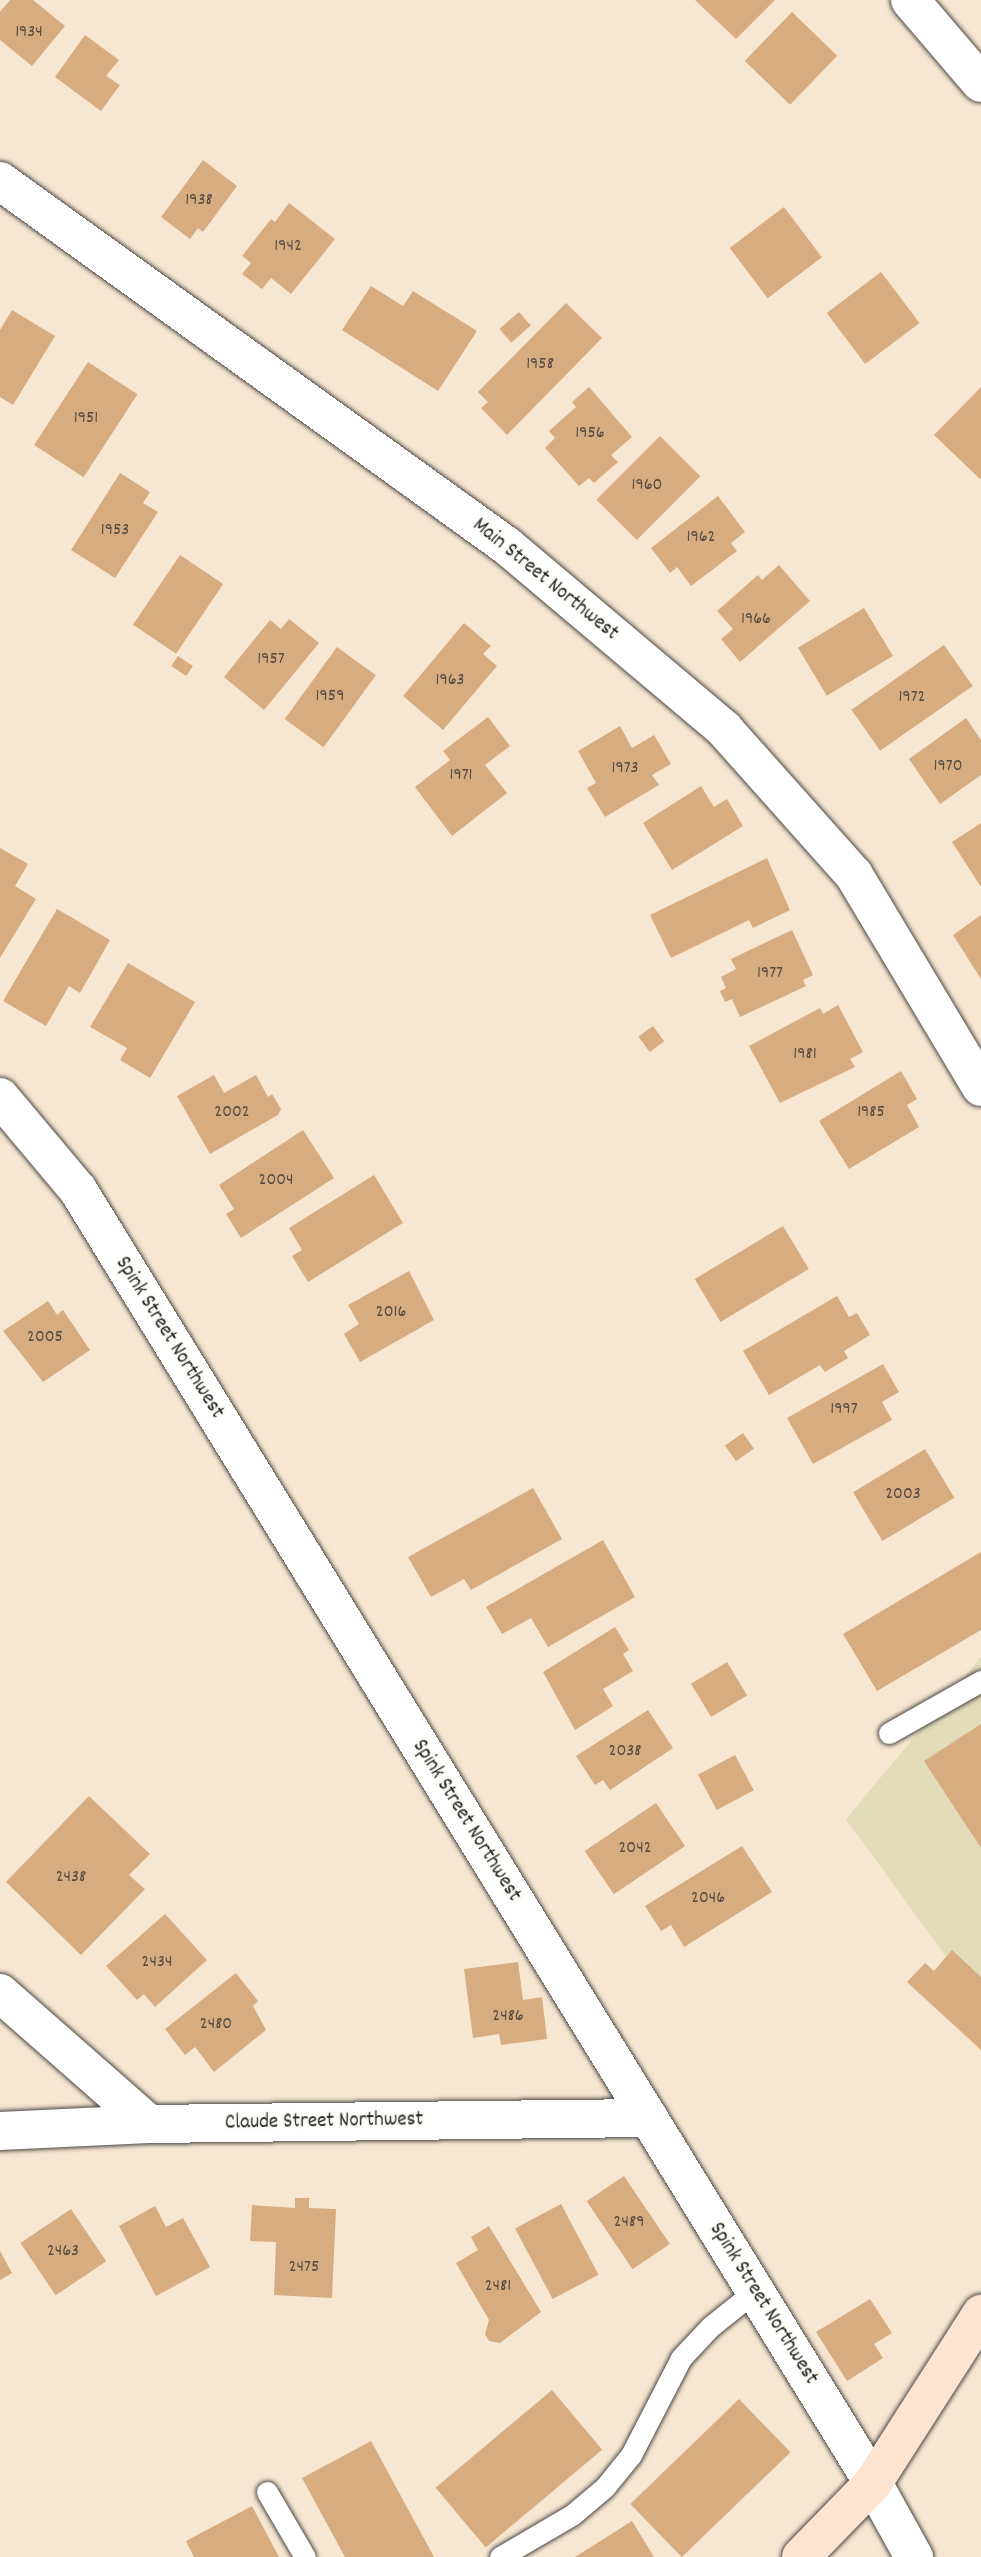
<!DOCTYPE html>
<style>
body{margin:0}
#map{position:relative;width:981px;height:2557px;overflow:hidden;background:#f7e6d1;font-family:Dekko,sans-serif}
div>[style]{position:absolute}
.built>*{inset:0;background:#e2dcba}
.building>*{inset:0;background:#d7ac80;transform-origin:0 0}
.roads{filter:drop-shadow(0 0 2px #4a4744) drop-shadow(0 0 2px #4a4744)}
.lane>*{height:21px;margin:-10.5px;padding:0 10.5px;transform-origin:10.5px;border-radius:10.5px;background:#fff}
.street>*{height:38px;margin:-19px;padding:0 19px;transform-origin:19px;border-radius:19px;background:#fff}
.secondary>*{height:38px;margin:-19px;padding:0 19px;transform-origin:19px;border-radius:19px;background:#fde4d0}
span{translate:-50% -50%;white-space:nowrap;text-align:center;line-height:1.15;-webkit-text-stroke:6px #fdfcf7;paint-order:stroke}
.number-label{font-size:18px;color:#564b40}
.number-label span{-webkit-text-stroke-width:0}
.street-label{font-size:21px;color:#2b2b2b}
</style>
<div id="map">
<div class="built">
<i style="clip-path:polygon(981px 1657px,981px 2005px,846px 1819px)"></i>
</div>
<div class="building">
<i style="clip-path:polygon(10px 0,33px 0,65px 26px,32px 66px,0 40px,0 12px)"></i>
<i style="clip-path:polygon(695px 0,775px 0,736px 39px)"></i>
<i style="left:792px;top:12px;width:63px;height:68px;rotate:44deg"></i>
<i style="clip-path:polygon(85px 35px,119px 60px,106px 76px,120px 85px,101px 111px,55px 77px)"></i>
<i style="clip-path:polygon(203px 160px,237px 186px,203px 232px,198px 228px,190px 239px,161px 217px)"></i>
<i style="clip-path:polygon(289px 203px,335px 239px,291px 294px,271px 278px,262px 289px,242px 274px,251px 263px,242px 256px,271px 219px,275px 222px)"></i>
<i style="left:784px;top:207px;width:63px;height:68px;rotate:53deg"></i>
<i style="left:881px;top:272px;width:64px;height:68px;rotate:53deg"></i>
<i style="clip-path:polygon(371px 286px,403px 306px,413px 291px,477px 331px,438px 391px,342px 330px)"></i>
<i style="clip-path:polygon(566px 303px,602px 338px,507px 435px,481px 408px,488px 402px,478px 392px)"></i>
<i style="clip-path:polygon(12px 310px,55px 336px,13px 405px,0 397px,0 330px)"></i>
<i style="left:519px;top:312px;width:18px;height:26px;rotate:49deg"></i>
<i style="left:88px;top:362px;width:59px;height:99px;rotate:33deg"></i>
<i style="clip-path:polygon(589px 387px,632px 437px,611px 455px,618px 462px,594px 483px,589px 478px,579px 486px,545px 448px,555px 438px,549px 431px,576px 407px,572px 402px)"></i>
<i style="clip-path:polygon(981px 387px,981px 478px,980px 479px,934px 435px)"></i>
<i style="left:660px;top:436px;width:57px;height:90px;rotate:45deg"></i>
<i style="clip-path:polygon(120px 473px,150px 492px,143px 503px,158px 512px,115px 578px,71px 550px)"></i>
<i style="clip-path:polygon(718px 496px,745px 532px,731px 543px,737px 551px,691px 586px,677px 567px,670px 573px,651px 548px)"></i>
<i style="left:180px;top:555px;width:52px;height:84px;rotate:34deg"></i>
<i style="clip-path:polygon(779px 565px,810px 601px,740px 662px,721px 639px,733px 629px,717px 611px,758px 575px,762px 580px)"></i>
<i style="left:864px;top:608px;width:56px;height:77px;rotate:59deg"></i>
<i style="clip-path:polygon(289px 619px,319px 643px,264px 710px,224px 677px,270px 620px,281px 629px)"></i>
<i style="clip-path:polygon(464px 623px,491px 646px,483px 654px,497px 666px,443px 730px,403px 696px)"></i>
<i style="left:944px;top:645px;width:50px;height:113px;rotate:55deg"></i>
<i style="left:337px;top:647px;width:48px;height:89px;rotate:36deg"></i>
<i style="left:178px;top:656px;width:18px;height:12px;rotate:34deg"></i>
<i style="clip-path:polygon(488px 717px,510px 746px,485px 765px,507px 793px,452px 836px,415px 787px,450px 760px,443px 751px)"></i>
<i style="clip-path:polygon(966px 718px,981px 740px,981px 775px,940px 804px,909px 759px)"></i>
<i style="clip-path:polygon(620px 726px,632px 748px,654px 735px,671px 764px,652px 775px,659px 785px,605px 817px,587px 788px,596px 783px,578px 751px)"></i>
<i style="clip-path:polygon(701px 786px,714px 807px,727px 799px,743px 826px,672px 870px,643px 823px)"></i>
<i style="clip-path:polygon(981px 823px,981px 887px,952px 842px)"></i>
<i style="clip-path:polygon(0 848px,28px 864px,15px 886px,36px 899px,0 958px)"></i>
<i style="clip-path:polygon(767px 858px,790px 910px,753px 928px,749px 920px,671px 958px,650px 915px)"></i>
<i style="clip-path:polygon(57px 909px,110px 940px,80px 993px,69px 986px,46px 1026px,3px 1001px)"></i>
<i style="clip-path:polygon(981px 915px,981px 979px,953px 935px)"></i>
<i style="clip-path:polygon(792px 930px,813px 975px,803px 980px,806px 986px,740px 1017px,732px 999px,725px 1002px,720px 991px,726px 988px,721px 977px,736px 969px,731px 959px)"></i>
<i style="clip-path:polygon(128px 963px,195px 1002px,150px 1078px,120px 1060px,127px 1048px,90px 1027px)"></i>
<i style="clip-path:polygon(838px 1005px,863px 1052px,850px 1059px,855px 1067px,780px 1103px,749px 1046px,820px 1008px,823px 1014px)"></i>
<i style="left:653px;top:1026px;width:19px;height:18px;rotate:54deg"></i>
<i style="clip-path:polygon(901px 1071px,917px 1099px,907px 1105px,919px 1127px,849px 1169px,819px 1121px)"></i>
<i style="clip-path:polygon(214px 1075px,224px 1093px,256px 1075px,268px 1097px,272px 1094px,281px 1109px,278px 1115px,210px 1154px,177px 1096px)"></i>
<i style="clip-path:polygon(303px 1130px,334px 1178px,241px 1238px,226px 1214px,234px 1209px,219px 1185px)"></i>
<i style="clip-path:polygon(374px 1175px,403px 1223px,308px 1282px,292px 1256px,302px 1250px,289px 1228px)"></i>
<i style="left:783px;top:1226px;width:50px;height:103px;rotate:59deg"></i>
<i style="clip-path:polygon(409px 1271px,434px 1320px,360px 1362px,344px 1334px,359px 1324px,348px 1305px)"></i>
<i style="clip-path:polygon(837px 1296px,849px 1317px,857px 1313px,870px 1335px,844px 1351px,848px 1358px,825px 1372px,820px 1365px,769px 1395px,743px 1351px)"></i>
<i style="clip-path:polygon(48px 1301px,57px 1315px,63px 1310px,90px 1350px,43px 1382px,3px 1331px)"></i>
<i style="clip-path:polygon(883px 1364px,899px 1392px,882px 1402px,892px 1420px,813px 1464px,787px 1418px)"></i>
<i style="left:743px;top:1433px;width:19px;height:22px;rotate:55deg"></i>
<i style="left:925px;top:1449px;width:57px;height:84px;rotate:59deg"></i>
<i style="clip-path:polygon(533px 1488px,562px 1539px,471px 1590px,464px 1579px,431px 1597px,408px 1557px)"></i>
<i style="clip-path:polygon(603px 1540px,635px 1597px,548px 1647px,531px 1618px,502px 1634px,486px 1607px)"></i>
<i style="clip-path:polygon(981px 1552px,981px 1630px,877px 1691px,843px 1634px)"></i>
<i style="clip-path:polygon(615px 1627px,629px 1650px,623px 1654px,633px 1671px,603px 1689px,613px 1706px,575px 1730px,543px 1672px)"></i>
<i style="left:727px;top:1662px;width:39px;height:42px;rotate:59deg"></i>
<i style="clip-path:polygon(648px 1710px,673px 1748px,610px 1790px,603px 1780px,595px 1785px,576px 1756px)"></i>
<i style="clip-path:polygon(981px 1724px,981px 1848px,924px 1761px)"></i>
<i style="left:735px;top:1755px;width:40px;height:42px;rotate:62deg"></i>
<i style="clip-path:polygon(89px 1796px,150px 1854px,129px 1875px,145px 1889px,81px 1955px,6px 1882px)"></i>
<i style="left:656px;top:1803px;width:52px;height:86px;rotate:56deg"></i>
<i style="clip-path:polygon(742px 1846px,772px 1892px,684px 1947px,671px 1925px,661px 1931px,645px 1906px)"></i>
<i style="clip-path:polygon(165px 1914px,207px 1960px,155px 2007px,144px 1994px,137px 2000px,106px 1966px)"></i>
<i style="clip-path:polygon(952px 1950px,981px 1977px,981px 2050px,907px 1982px,925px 1963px,934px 1971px)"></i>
<i style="clip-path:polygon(518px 1962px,523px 2000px,542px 1997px,547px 2039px,501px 2045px,499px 2034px,473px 2038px,464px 1969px)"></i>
<i style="clip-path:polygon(236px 1973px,258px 2001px,253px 2006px,266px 2030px,214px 2072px,195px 2047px,185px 2055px,165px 2029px)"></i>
<i style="left:624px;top:2176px;width:82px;height:45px;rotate:56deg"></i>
<i style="clip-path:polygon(295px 2198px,309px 2198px,309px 2208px,336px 2209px,332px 2298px,274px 2295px,276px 2242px,250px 2241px,252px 2205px,295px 2208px)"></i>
<i style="left:561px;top:2204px;width:80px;height:52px;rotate:62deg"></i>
<i style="clip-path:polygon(155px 2206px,166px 2227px,183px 2218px,210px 2267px,156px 2296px,119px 2226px)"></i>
<i style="left:71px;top:2209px;width:63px;height:61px;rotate:56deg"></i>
<i style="clip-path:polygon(489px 2226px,541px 2312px,500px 2343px,489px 2341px,485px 2334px,489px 2320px,456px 2263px,478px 2250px,471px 2237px)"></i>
<i style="clip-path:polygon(0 2251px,12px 2273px,0 2280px)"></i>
<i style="clip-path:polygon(870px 2299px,892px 2333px,874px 2344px,883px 2358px,847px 2381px,816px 2332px)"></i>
<i style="left:552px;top:2390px;width:78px;height:152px;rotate:50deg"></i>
<i style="left:739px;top:2399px;width:74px;height:151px;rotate:46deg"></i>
<i style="clip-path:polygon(371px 2441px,434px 2557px,345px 2557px,302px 2478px)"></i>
<i style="clip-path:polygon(252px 2506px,279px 2557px,194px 2557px,186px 2541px)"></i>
<i style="clip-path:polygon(632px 2521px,654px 2557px,575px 2557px)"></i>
</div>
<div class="roads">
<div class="lane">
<i style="left:889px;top:1733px;width:106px;rotate:-29.5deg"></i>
<i style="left:267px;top:2492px;width:75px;rotate:59.7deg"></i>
<i style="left:500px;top:2557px;width:83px;rotate:-30.3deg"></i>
<i style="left:572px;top:2515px;width:43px;rotate:-40.3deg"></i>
<i style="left:605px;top:2487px;width:41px;rotate:-50.9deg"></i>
<i style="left:631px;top:2455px;width:109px;rotate:-62.7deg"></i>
<i style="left:681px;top:2358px;width:42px;rotate:-46.9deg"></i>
<i style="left:710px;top:2327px;width:58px;rotate:-38.7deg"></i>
</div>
<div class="street">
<i style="left:910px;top:0;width:109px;rotate:49.5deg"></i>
<i style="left:0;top:181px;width:625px;rotate:35.75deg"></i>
<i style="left:507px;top:546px;width:284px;rotate:40.1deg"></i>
<i style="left:724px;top:729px;width:195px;rotate:48.3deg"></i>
<i style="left:854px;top:875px;width:247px;rotate:59.1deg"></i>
<i style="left:0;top:1097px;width:121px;rotate:50deg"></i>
<i style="left:78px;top:1190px;width:1518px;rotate:58.41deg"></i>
<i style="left:873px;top:2483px;width:85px;rotate:61deg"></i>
<i style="left:0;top:1993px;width:198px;rotate:41.3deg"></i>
<i style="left:0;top:2131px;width:149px;rotate:-2.7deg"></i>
<i style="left:149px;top:2124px;width:500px;rotate:-0.69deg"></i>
</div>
<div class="secondary">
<i style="left:801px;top:2557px;width:103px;rotate:-45.8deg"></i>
<i style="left:873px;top:2483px;width:201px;rotate:-57.4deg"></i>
</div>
</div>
<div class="number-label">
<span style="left:29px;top:33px">1934</span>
<span style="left:199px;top:201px">1938</span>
<span style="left:288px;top:247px">1942</span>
<span style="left:540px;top:365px">1958</span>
<span style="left:86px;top:419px">1951</span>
<span style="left:590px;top:434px">1956</span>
<span style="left:647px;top:486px">1960</span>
<span style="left:115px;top:531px">1953</span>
<span style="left:701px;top:538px">1962</span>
<span style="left:756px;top:620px">1966</span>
<span style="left:271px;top:660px">1957</span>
<span style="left:450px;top:681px">1963</span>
<span style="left:330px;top:697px">1959</span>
<span style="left:912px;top:698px">1972</span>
<span style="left:948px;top:767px">1970</span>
<span style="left:625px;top:769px">1973</span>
<span style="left:461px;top:776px">1971</span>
<span style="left:770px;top:974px">1977</span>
<span style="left:805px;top:1055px">1981</span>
<span style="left:232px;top:1113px">2002</span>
<span style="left:871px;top:1113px">1985</span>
<span style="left:276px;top:1181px">2004</span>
<span style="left:391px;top:1313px">2016</span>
<span style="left:45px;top:1338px">2005</span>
<span style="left:844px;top:1410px">1997</span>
<span style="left:903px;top:1495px">2003</span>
<span style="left:625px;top:1752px">2038</span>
<span style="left:635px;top:1849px">2042</span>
<span style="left:71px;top:1878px">2438</span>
<span style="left:708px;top:1899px">2046</span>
<span style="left:157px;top:1963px">2434</span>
<span style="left:508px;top:2017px">2486</span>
<span style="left:216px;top:2025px">2480</span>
<span style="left:629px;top:2223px">2489</span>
<span style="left:63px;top:2252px">2463</span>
<span style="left:304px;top:2268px">2475</span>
<span style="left:498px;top:2287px">2481</span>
</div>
<div class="street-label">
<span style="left:545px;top:580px;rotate:39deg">Main Street Northwest</span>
<span style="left:169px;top:1338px;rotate:58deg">Spink Street Northwest</span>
<span style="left:466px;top:1821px;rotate:58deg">Spink Street Northwest</span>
<span style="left:324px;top:2122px;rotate:-1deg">Claude Street Northwest</span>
<span style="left:763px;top:2304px;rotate:58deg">Spink Street Northwest</span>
</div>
</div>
